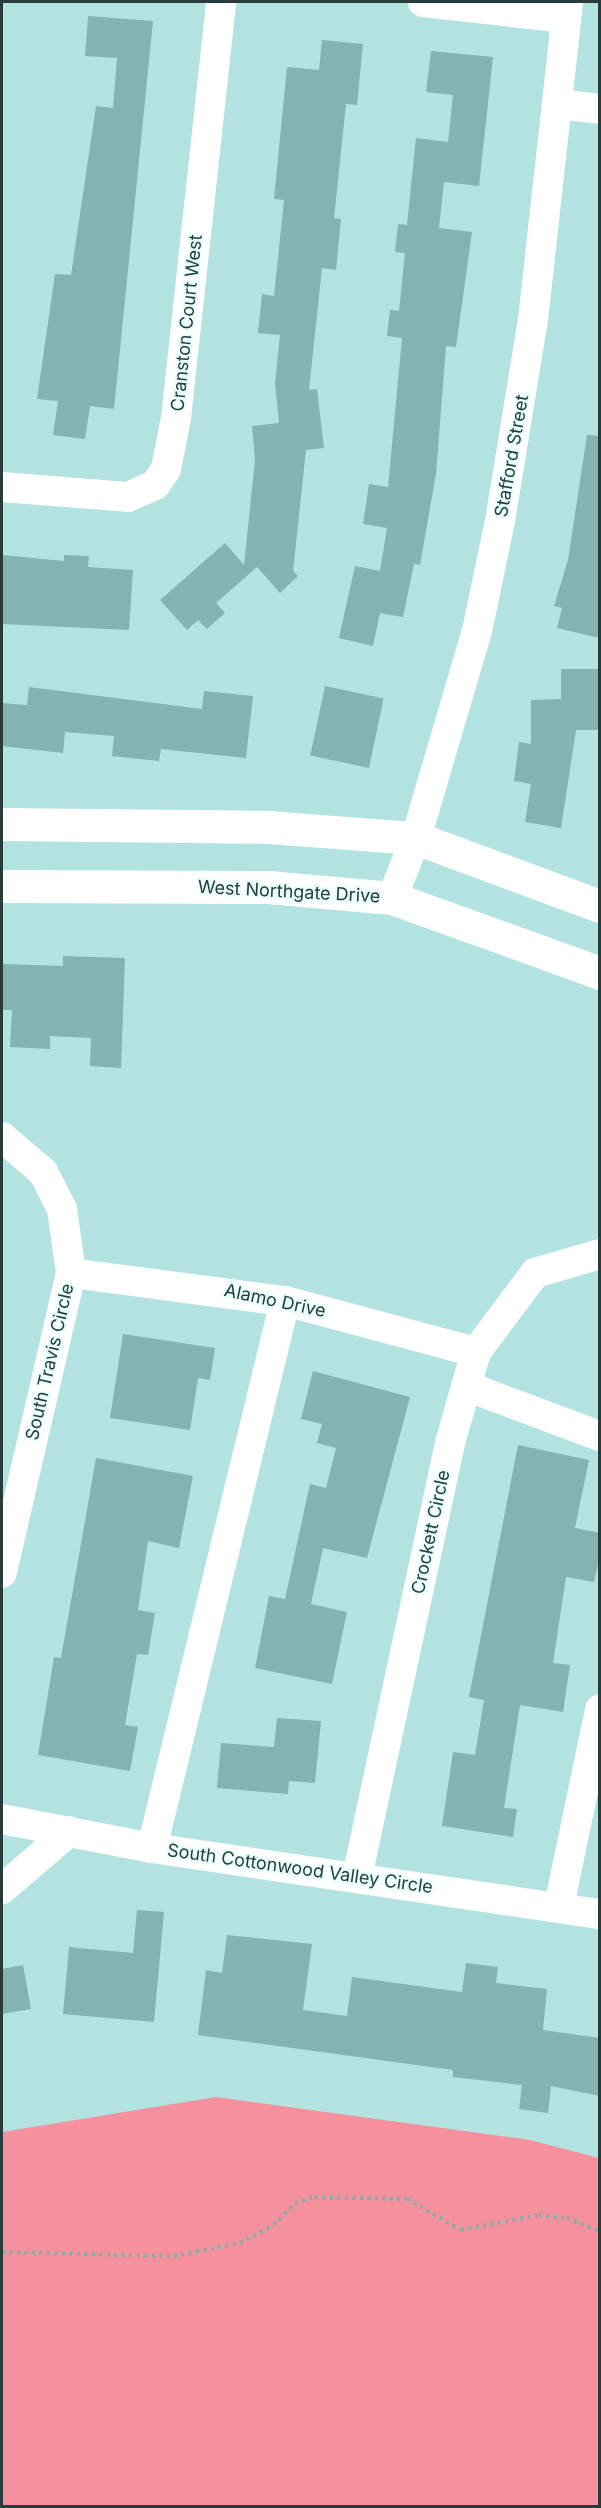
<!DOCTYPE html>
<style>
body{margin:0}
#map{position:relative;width:601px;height:2508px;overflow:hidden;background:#b2e3e0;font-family:Inter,sans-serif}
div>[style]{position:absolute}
.green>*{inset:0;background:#f4919d}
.building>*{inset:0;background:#84b3b1;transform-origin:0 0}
.path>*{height:4px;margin-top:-2px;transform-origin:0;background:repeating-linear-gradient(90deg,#85adaa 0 3px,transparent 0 7.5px)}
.minor>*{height:30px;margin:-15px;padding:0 15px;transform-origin:15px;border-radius:15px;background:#fff}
.major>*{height:33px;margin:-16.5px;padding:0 16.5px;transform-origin:16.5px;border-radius:16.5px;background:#fff}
span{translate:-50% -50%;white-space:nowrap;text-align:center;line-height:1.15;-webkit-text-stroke:4.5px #e7fffd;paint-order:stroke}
.street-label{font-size:18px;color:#283c3b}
.frame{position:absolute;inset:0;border:3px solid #283c3b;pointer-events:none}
</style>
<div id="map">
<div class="green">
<i style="clip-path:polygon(216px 2097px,530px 2140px,599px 2158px,599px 2506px,2px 2506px,2px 2132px)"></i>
</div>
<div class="building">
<i style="clip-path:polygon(88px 16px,153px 21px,114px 409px,90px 406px,85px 439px,53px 435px,58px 401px,37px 399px,55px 274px,71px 275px,96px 106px,113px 108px,117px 58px,85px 56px)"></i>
<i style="clip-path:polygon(322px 40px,363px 44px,357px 105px,346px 104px,334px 218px,341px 219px,336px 270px,322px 268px,309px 390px,317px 389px,324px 448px,306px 450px,293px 571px,298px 576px,280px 593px,257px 567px,216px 603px,225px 613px,207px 629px,198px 620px,187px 630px,160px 600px,225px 543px,244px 565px,255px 460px,252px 426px,279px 423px,275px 383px,280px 335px,258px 333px,262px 294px,274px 296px,284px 200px,274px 199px,287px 67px,319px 70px)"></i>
<i style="clip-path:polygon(431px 51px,493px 57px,479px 186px,444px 182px,439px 228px,472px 232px,456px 347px,446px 346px,436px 474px,420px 565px,414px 564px,403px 617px,380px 613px,373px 646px,339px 638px,355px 566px,380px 571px,387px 528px,363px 524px,369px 484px,388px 487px,402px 338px,387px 336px,390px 310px,399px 311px,405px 253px,395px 252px,398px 224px,407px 225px,416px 138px,448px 142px,453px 95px,426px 92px)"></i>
<i style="clip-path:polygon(587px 435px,600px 436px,600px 638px,557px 628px,562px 608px,554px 606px,568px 560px)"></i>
<i style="clip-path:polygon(2px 555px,64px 561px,64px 555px,89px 556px,88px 567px,133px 570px,129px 630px,2px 624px)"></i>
<i style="clip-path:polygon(561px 669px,600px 669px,600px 730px,576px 730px,561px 828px,525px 822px,531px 784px,514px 781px,519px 742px,531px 744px,531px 700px,561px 699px)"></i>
<i style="left:325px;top:686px;width:60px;height:71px;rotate:12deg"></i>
<i style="clip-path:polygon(29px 687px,202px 709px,204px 691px,253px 696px,246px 758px,161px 749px,159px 761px,112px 756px,114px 736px,65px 732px,63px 753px,2px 746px,2px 703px,27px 705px)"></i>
<i style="clip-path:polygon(63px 956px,125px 958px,121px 1068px,90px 1066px,91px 1038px,50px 1036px,50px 1049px,10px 1047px,12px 1010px,2px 1010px,2px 964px,63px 966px)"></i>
<i style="clip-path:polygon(123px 1334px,215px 1348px,210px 1380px,198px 1378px,190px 1430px,110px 1418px)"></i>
<i style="clip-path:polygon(313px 1371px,410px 1397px,367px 1558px,323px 1548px,311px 1604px,347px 1612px,332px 1684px,255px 1668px,269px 1596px,285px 1599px,310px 1484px,326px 1488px,336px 1448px,317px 1443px,322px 1424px,301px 1419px)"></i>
<i style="clip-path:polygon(518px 1445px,589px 1460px,575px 1528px,600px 1533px,600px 1555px,594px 1582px,566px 1577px,553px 1663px,570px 1665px,563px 1712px,520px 1705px,504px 1808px,517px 1809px,513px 1837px,442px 1826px,453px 1752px,475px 1755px,484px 1700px,469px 1697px)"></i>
<i style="clip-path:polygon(96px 1458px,193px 1476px,179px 1548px,148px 1541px,138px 1610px,155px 1613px,148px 1655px,137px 1654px,125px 1725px,138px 1727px,130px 1771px,38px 1755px,54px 1657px,61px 1658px)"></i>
<i style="clip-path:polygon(277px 1718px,321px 1721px,315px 1783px,289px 1781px,288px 1794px,217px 1788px,221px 1743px,274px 1747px)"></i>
<i style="clip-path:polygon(137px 1910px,164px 1912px,154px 2022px,63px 2014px,69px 1947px,133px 1953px)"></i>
<i style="clip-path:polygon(227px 1935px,312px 1944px,303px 2010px,347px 2016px,352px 1977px,462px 1992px,466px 1963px,498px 1967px,496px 1983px,547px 1989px,543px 2030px,600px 2038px,600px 2096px,551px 2086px,548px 2113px,519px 2109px,522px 2085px,453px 2077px,453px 2070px,198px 2035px,206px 1970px,222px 1973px)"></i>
<i style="clip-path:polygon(23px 1965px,31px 2009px,2px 2014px,2px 1969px)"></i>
</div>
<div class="path">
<i style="left:2px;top:2252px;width:172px;rotate:1.3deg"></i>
<i style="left:174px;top:2256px;width:67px;rotate:-11.1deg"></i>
<i style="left:240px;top:2243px;width:38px;rotate:-28deg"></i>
<i style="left:274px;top:2225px;width:30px;rotate:-46deg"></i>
<i style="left:295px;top:2203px;width:21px;rotate:-17deg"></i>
<i style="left:315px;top:2197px;width:92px;rotate:1.2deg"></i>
<i style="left:407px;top:2199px;width:62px;rotate:29.9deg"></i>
<i style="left:461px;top:2230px;width:79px;rotate:-10.9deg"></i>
<i style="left:539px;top:2215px;width:28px;rotate:6deg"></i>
<i style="left:567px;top:2218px;width:35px;rotate:22deg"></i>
</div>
<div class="minor">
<i style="left:423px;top:2px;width:144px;rotate:6.4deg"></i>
<i style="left:557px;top:104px;width:43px;rotate:6.6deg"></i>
<i style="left:2px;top:487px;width:126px;rotate:4.5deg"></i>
<i style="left:128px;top:497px;width:30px;rotate:-24deg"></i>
<i style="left:155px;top:485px;width:19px;rotate:-55deg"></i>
<i style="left:166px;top:469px;width:52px;rotate:-78.9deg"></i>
<i style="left:176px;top:418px;width:418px;rotate:-83.8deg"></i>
<i style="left:392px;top:898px;width:65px;rotate:-68.2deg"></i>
<i style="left:416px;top:838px;width:216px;rotate:-73.6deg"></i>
<i style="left:477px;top:631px;width:112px;rotate:-78.2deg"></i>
<i style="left:500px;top:521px;width:204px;rotate:-80.7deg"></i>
<i style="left:533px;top:320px;width:320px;rotate:-83.7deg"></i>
<i style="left:2px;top:1137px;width:54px;rotate:40.5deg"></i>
<i style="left:43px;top:1172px;width:42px;rotate:62.8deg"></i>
<i style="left:62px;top:1209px;width:65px;rotate:82deg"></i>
<i style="left:71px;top:1273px;width:308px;rotate:103deg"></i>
<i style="left:71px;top:1273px;width:216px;rotate:7.5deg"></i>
<i style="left:285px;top:1301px;width:198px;rotate:15deg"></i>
<i style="left:466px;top:1386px;width:143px;rotate:20.5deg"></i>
<i style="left:2px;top:1819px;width:153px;rotate:10.9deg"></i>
<i style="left:152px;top:1848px;width:453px;rotate:8.4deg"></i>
<i style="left:152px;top:1848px;width:563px;rotate:-76.33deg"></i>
<i style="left:357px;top:1877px;width:444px;rotate:-77.9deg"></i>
<i style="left:450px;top:1443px;width:95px;rotate:-74.1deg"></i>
<i style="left:476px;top:1352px;width:99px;rotate:-53.2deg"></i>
<i style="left:535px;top:1273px;width:68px;rotate:-16.3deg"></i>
<i style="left:2px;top:1889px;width:89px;rotate:-40.5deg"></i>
<i style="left:559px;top:1906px;width:201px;rotate:-78.2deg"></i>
</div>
<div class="major">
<i style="left:2px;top:824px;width:266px;rotate:0.6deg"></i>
<i style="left:268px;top:827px;width:148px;rotate:4.3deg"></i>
<i style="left:416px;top:838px;width:196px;rotate:20.3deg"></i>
<i style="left:2px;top:886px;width:266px;rotate:0.2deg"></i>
<i style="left:268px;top:887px;width:124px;rotate:5.1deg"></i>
<i style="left:392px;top:898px;width:221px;rotate:19.8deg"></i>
</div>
<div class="street-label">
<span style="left:187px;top:323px;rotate:-84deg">Cranston Court West</span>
<span style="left:512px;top:456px;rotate:-80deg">Stafford Street</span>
<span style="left:289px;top:892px;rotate:3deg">West Northgate Drive</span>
<span style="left:275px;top:1301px;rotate:12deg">Alamo Drive</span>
<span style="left:50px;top:1362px;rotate:-77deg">South Travis Circle</span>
<span style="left:431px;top:1532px;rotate:-78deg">Crockett Circle</span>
<span style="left:300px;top:1869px;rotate:8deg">South Cottonwood Valley Circle</span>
</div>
<div class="frame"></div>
</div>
